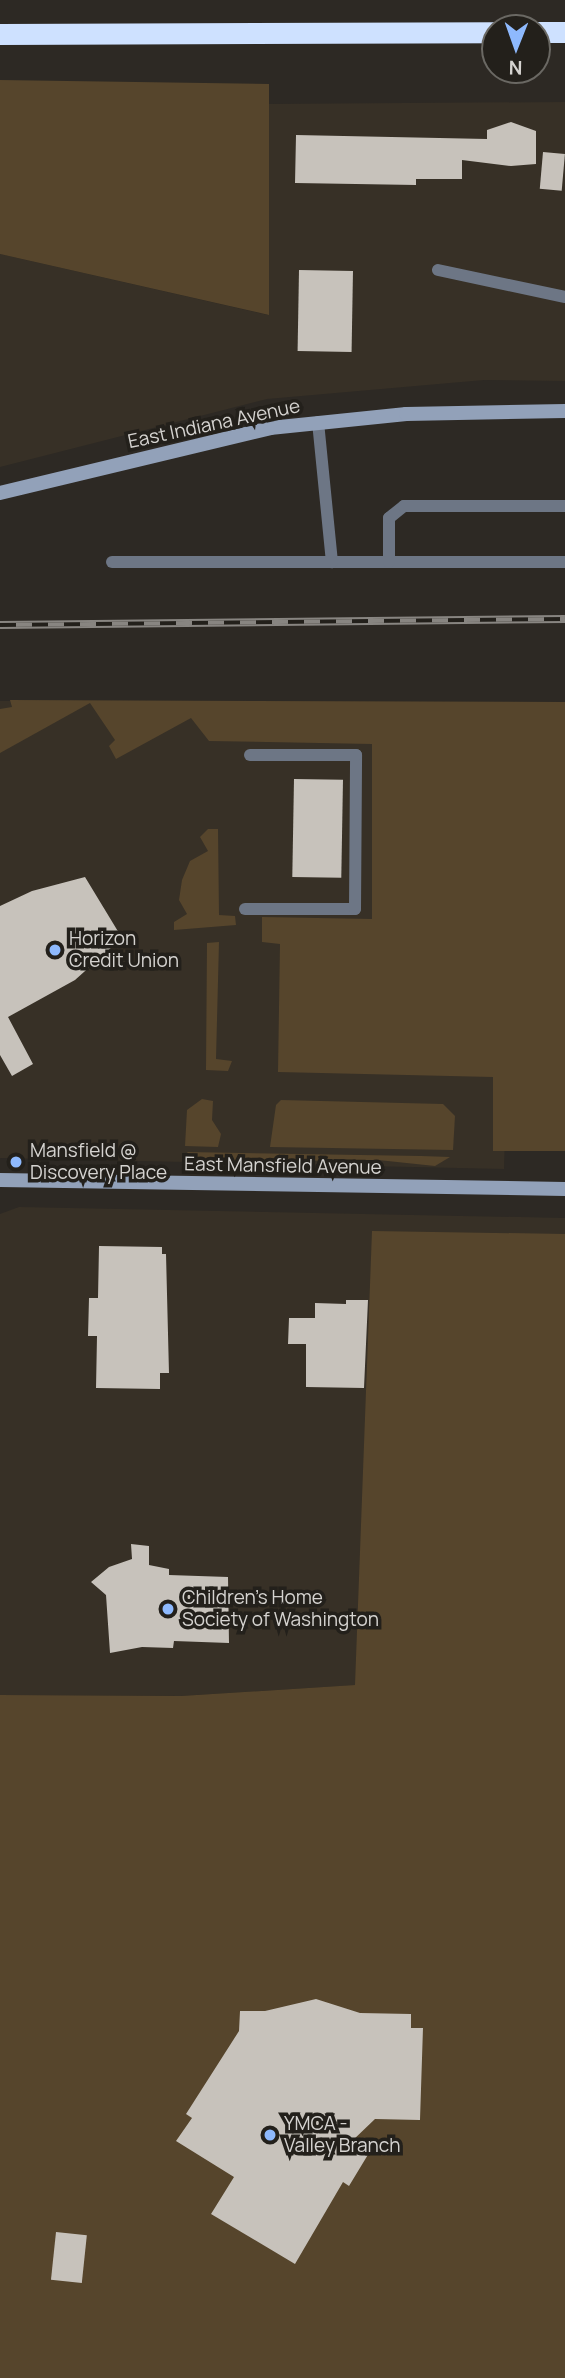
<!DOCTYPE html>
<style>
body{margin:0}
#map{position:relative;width:565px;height:2378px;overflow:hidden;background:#2d2924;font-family:Manrope,sans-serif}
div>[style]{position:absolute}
.built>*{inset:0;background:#373026}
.green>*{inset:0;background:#56452c}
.building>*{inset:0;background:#c7c2bb;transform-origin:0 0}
.lane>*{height:12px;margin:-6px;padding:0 6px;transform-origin:6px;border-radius:6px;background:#6d7685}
.secondary>*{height:14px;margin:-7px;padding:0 7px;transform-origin:7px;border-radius:7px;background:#92a1b9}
.highway>*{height:21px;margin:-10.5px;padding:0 10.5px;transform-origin:10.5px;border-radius:10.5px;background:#cee1ff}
.rail>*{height:8px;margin-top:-4px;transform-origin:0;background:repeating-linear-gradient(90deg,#23201b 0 16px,#888581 0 32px);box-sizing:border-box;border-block:2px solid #888581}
.dots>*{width:19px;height:19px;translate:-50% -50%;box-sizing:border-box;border:4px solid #23201b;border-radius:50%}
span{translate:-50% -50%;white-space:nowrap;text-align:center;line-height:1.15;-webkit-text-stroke:7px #23201b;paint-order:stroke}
.street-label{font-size:19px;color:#d5d3d0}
.poi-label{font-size:19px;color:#d5d3d0}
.left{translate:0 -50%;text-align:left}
.north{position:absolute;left:481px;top:14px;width:70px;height:70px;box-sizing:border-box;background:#23201b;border:2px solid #6a6863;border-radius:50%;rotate:181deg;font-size:19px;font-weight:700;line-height:28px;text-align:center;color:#d5d3d0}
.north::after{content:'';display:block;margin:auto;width:24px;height:32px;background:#8eb9fd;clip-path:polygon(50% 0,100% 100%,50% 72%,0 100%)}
</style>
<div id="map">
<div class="built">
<i style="clip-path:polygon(565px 102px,565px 381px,484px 380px,267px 399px,0 467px,0 254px,268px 315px,269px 104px)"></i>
<i style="clip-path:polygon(0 701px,352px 702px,372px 744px,372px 919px,508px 1025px,504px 1169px,0 1158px)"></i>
<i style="clip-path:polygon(19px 1207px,565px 1218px,565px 1690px,356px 1685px,181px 1696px,0 1695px,0 1214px)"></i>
</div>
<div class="green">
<i style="clip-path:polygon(0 80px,269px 84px,269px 315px,0 254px)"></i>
<i style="clip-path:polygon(10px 700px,565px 702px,565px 1151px,493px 1151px,493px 1077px,278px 1072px,280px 944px,262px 942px,262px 917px,372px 919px,372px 744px,209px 741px,191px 718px,116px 759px,109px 746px,115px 740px,90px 703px,0 753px,0 709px,12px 707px)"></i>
<i style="clip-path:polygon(208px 829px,218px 829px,219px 915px,235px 916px,236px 925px,174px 930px,174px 922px,187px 914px,179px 900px,182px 880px,190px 861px,208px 851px,200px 837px)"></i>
<i style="clip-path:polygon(219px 942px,216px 1059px,232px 1061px,228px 1071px,206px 1070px,207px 943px)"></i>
<i style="clip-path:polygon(202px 1099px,213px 1101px,212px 1120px,221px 1134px,218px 1147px,185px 1146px,187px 1110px)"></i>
<i style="clip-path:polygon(281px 1100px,443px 1104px,455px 1116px,453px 1150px,270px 1147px,276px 1105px)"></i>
<i style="clip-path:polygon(187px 1152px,421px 1156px,450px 1157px,435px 1166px,378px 1160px,194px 1162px)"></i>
<i style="clip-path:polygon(372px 1231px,565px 1234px,565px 2378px,0 2378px,0 1695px,181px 1696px,355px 1685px)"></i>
</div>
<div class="building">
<i style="clip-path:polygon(511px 122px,536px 131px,536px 164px,511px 166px,462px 160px,462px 179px,416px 179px,416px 185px,295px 183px,296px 135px,487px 139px,487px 130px)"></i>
<i style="left:543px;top:152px;width:22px;height:37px;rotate:5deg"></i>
<i style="left:299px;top:270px;width:54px;height:81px;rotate:1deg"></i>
<i style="left:294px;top:779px;width:49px;height:98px;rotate:1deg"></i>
<i style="clip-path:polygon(85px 877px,122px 938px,75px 980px,8px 1017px,33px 1064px,12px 1076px,0 1055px,0 906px,32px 891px)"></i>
<i style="clip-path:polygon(99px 1246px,162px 1247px,162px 1254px,166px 1254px,169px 1373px,160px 1373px,160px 1389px,96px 1388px,97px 1336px,88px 1336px,89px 1298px,98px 1298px)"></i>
<i style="clip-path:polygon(346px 1300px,368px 1300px,364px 1388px,306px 1387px,306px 1344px,288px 1344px,289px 1318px,315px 1318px,315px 1303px,346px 1304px)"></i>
<i style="clip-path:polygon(131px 1544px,149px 1546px,149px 1565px,169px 1569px,169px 1575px,228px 1577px,229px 1643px,174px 1641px,173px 1648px,142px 1647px,110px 1653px,106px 1595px,91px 1582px,109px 1567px,132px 1559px)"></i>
<i style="clip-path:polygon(316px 1999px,360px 2013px,411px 2014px,411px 2028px,423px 2028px,420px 2120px,375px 2119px,351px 2142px,369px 2153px,349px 2186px,343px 2182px,295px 2264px,211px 2214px,234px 2177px,176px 2141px,192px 2118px,186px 2114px,239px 2031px,240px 2011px,265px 2011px)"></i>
<i style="left:56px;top:2232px;width:31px;height:48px;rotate:6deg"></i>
</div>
<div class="lane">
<i style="left:438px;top:270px;width:130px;rotate:12deg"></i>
<i style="left:318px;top:422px;width:141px;rotate:84.3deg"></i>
<i style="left:332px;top:562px;width:233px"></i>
<i style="left:112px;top:562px;width:220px"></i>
<i style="left:389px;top:562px;width:44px;rotate:-90deg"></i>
<i style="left:389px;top:518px;width:19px;rotate:-39deg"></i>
<i style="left:404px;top:506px;width:161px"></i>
<i style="left:245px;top:909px;width:110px"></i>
<i style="left:355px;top:909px;width:154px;rotate:-89.6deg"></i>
<i style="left:356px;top:755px;width:106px;rotate:180deg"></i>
</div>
<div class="secondary">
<i style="left:0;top:493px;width:278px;rotate:-13.5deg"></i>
<i style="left:270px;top:428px;width:137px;rotate:-5.9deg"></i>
<i style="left:406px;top:414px;width:159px;rotate:-1.1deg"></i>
<i style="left:0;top:1180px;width:565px;rotate:0.91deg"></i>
</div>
<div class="highway">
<i style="left:537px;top:32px;width:28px"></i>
<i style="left:0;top:34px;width:495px;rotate:-0.2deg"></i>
</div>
<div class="rail">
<i style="left:0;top:625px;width:565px;rotate:-0.61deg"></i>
</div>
<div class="dots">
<i style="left:55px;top:950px;background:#8eb9fd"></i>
<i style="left:16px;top:1162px;background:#8eb9fd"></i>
<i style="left:168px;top:1609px;background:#8eb9fd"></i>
<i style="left:270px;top:2135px;background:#8eb9fd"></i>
</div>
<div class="street-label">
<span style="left:214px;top:424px;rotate:-12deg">East Indiana Avenue</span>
<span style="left:283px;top:1166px;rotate:1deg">East Mansfield Avenue</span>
</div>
<div class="poi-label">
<span class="left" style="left:69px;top:950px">Horizon<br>Credit Union</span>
<span class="left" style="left:30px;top:1162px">Mansfield @<br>Discovery Place</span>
<span class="left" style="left:182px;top:1609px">Children's Home<br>Society of Washington</span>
<span class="left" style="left:284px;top:2135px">YMCA -<br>Valley Branch</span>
</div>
<div class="north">N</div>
</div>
